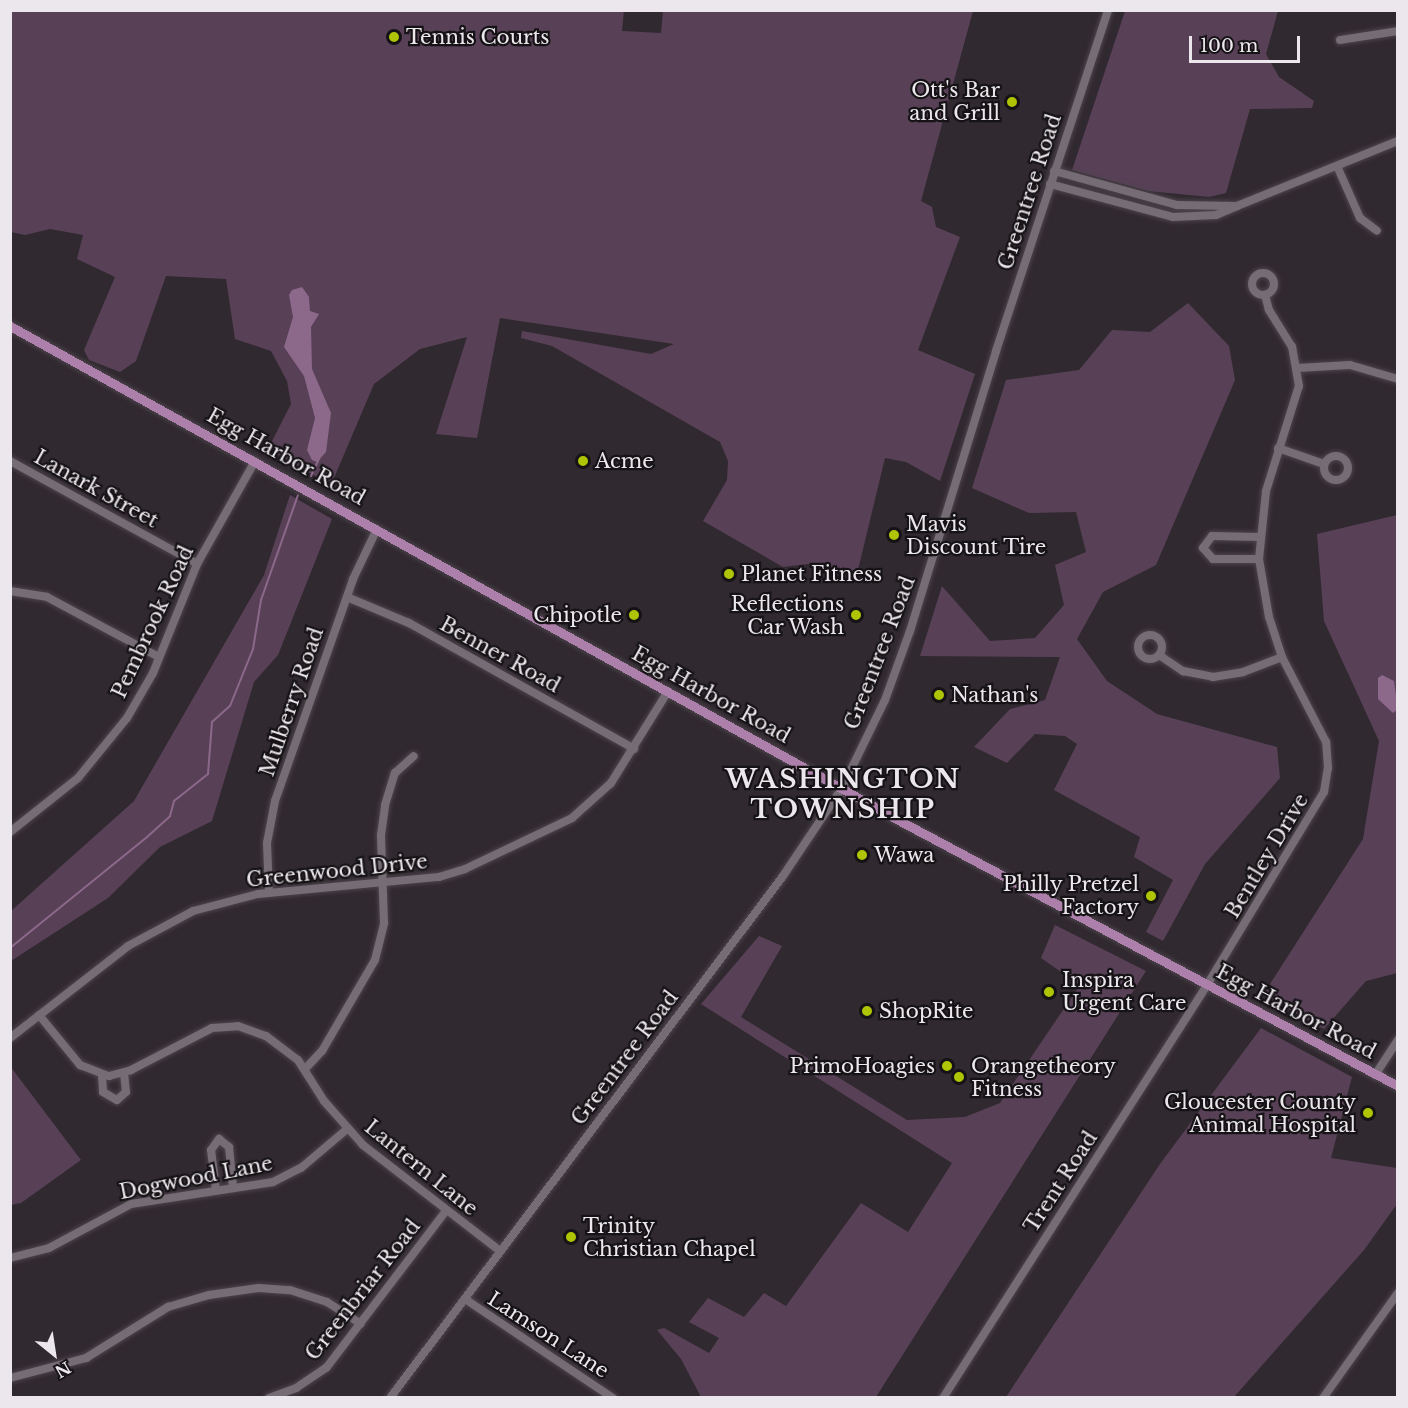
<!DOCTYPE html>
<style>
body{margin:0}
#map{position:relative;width:1408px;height:1408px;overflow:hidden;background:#312930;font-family:"Libre Baskerville",serif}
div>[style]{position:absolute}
.green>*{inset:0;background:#584157}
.water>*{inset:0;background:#8c688b}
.stream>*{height:2px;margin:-1px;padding:0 1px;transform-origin:1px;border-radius:1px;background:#8c688b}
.roads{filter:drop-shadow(0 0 2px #4c444b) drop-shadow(0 0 2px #4c444b)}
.minor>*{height:8px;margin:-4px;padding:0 4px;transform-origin:4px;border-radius:4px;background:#766c75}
.minor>.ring{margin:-4px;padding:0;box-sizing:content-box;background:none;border:8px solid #766c75;border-radius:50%}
.major>*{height:9px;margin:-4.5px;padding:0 4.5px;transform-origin:4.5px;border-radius:4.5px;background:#ac80aa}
.dots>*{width:16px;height:16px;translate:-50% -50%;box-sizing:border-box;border:3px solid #161316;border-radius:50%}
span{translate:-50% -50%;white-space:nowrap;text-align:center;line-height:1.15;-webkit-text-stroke:4.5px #161316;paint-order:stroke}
.poi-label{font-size:20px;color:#ece7ec}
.left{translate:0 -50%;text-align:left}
.right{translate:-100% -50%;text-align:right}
.street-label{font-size:20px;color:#ece7ec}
.district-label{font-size:26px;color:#ece7ec;font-weight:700;letter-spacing:1.5px}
.frame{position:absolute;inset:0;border:12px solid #ece7ec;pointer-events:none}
.north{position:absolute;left:24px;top:1324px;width:60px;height:60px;-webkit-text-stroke:4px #161316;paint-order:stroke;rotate:150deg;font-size:16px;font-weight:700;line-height:24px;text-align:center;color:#ece7ec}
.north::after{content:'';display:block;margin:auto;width:21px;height:27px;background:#ece7ec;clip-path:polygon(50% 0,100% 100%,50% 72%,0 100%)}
.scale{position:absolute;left:1189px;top:36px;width:111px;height:27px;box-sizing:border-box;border:3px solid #ece7ec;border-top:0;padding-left:8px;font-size:18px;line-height:21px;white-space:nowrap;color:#ece7ec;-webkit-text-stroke:4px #161316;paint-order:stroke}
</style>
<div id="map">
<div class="green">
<i style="clip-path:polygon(624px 10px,622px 31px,661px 33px,663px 11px,973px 11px,921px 201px,932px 207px,936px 227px,960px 237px,918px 350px,975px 374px,940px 481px,906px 462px,885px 458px,857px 574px,817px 563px,783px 567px,703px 521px,727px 480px,728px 461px,720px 442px,552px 346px,521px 338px,522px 331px,651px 354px,674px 344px,500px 318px,477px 438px,436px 434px,467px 337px,420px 349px,374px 384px,331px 485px,268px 449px,291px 404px,287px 381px,271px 351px,235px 339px,226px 279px,166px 276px,136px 361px,120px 372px,89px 360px,84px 350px,115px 277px,77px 259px,83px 235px,50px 229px,25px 235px,11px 232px,10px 11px)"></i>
<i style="clip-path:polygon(1125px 11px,1278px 11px,1266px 54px,1279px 77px,1314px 101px,1312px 108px,1250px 109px,1226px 193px,1209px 197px,1148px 191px,1072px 170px)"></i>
<i style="clip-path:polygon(1188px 303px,1229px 346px,1235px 380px,1156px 565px,1103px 592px,1077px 639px,1107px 681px,1157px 714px,1277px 747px,1280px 778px,1205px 864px,1163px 941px,1146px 932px,1173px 880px,1134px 857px,1140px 837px,1054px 790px,1077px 744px,1065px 736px,1035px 734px,1007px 763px,974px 747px,1010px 709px,1045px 700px,1060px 657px,920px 656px,942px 586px,990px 641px,1035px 638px,1064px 605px,1055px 565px,1086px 552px,1076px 512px,1029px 513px,972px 488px,1006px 380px,1079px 370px,1112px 330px,1150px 332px)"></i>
<i style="clip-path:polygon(290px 495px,332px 519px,278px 655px,254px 682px,212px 821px,160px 847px,108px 898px,11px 961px,11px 911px,134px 801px,264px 575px)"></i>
<i style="clip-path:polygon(1397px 515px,1397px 973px,1366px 981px,1324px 1029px,1263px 995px,1363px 839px,1379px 741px,1324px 621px,1317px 534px)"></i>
<i style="clip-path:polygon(1055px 925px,1146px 971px,876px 1397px,701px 1397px,681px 1359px,657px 1330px,664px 1328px,709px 1353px,719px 1338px,689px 1322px,708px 1298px,744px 1317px,764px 1293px,786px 1306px,861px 1203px,908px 1232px,952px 1163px,701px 1004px,759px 936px,782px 946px,741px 1017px,907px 1120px,965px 1117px,1000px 1103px,1080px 985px,1041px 958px)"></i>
<i style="clip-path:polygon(1261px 1028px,1352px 1077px,1331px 1158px,1397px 1168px,1397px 1204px,1364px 1250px,1234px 1397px,1006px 1397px,1160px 1164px)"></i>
<i style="clip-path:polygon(10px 1066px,81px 1160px,21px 1203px,11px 1205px)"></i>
</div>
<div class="water">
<i style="clip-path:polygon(302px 287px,309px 297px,310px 311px,319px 314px,311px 327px,312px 369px,331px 413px,326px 452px,317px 462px,312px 460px,307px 450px,315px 418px,304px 376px,284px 347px,293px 317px,289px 295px,292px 290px)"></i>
<i style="clip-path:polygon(1382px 675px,1394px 681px,1398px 709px,1393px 713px,1378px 699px,1378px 678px)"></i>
</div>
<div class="stream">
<i style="left:311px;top:476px;width:21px;rotate:-65deg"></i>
<i style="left:10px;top:948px;width:176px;rotate:-39deg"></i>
<i style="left:147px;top:837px;width:31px;rotate:-42deg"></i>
<i style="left:170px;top:816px;width:16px;rotate:-75deg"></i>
<i style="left:174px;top:801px;width:43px;rotate:-38.5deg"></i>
<i style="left:208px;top:774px;width:52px;rotate:-85.6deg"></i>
<i style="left:212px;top:722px;width:24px;rotate:-42deg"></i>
<i style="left:230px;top:706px;width:61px;rotate:-68deg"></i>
<i style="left:253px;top:649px;width:50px;rotate:-80.7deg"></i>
<i style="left:261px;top:600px;width:111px;rotate:-70.6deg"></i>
</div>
<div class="roads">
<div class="minor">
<i style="left:1340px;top:40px;width:59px;rotate:-8.8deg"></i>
<i style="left:1337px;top:166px;width:57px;rotate:66.1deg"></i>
<i style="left:1360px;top:218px;width:21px;rotate:37deg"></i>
<i style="left:1054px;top:171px;width:128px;rotate:15.5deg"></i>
<i style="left:1177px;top:205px;width:60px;rotate:1deg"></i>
<i style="left:1237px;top:206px;width:174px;rotate:-22deg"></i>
<i style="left:1050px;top:184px;width:127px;rotate:15deg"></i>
<i style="left:1173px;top:217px;width:43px;rotate:-2.7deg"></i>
<i style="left:1216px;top:215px;width:23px;rotate:-23deg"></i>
<i class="ring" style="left:1252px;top:273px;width:14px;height:14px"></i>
<i style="left:1297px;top:368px;width:53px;rotate:-3.2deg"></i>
<i style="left:1350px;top:365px;width:50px;rotate:16.3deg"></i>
<i style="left:1278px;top:448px;width:49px;rotate:19.2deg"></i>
<i class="ring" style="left:1324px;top:456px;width:16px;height:16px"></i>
<i style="left:10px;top:461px;width:213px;rotate:28.8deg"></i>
<i style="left:1259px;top:559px;width:46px;rotate:180deg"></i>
<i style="left:1213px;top:559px;width:15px;rotate:-132deg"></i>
<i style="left:1203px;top:548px;width:15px;rotate:-53deg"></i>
<i style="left:1212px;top:536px;width:48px;rotate:1.2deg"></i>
<i style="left:10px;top:591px;width:37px;rotate:9deg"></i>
<i style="left:47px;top:597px;width:127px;rotate:28.2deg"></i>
<i style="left:347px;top:597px;width:67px;rotate:22.8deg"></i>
<i style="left:409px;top:623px;width:258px;rotate:29.2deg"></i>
<i class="ring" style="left:1138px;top:635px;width:16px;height:16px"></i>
<i style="left:1159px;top:655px;width:29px;rotate:34deg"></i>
<i style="left:1183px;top:671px;width:31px;rotate:11deg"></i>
<i style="left:1213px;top:677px;width:30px;rotate:-9deg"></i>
<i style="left:1243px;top:672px;width:42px;rotate:-21deg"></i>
<i style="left:10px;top:832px;width:87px;rotate:-38.5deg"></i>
<i style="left:78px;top:778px;width:77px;rotate:-50.8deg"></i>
<i style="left:127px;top:718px;width:52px;rotate:-60deg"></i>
<i style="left:153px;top:673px;width:118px;rotate:-68deg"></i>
<i style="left:197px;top:564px;width:118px;rotate:-60.6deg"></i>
<i style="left:269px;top:893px;width:50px;rotate:-92.3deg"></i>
<i style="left:267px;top:843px;width:43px;rotate:-79.2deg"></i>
<i style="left:275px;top:801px;width:235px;rotate:-70.6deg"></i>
<i style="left:353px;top:579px;width:55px;rotate:-64.4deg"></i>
<i style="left:39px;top:1015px;width:65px;rotate:50.6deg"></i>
<i style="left:80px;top:1065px;width:31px;rotate:21deg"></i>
<i style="left:109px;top:1076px;width:23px;rotate:-15deg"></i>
<i style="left:131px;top:1070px;width:91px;rotate:-27.4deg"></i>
<i style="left:212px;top:1028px;width:26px;rotate:-4deg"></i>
<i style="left:238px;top:1026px;width:30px;rotate:20deg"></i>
<i style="left:266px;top:1036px;width:40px;rotate:37deg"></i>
<i style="left:298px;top:1060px;width:49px;rotate:57.6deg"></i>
<i style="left:324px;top:1101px;width:59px;rotate:48.4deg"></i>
<i style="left:363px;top:1145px;width:173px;rotate:37.7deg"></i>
<i style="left:10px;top:1038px;width:150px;rotate:-37.9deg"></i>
<i style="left:128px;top:946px;width:74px;rotate:-28.3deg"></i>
<i style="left:193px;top:911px;width:67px;rotate:-14.7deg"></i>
<i style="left:258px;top:894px;width:182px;rotate:-5.4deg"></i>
<i style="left:439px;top:877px;width:27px;rotate:-17deg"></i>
<i style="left:465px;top:869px;width:119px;rotate:-25.5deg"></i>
<i style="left:572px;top:818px;width:52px;rotate:-41.9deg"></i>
<i style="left:611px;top:783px;width:108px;rotate:-58.2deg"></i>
<i style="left:305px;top:1069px;width:25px;rotate:-47deg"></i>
<i style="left:322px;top:1051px;width:105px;rotate:-59.8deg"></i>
<i style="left:375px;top:960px;width:38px;rotate:-76deg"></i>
<i style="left:384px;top:923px;width:88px;rotate:-92deg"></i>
<i style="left:381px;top:835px;width:30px;rotate:-82deg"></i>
<i style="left:385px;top:805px;width:34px;rotate:-73deg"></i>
<i style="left:395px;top:773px;width:25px;rotate:-42deg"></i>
<i style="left:1375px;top:1075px;width:42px;rotate:-56.7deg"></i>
<i style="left:102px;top:1076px;width:16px;rotate:86deg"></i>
<i style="left:103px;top:1092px;width:16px;rotate:30deg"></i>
<i style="left:117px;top:1100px;width:12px;rotate:-42deg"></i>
<i style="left:126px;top:1092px;width:18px;rotate:-96deg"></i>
<i style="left:216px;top:1190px;width:40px;rotate:-97.1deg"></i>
<i style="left:211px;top:1150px;width:14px;rotate:-54deg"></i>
<i style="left:219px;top:1139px;width:13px;rotate:39deg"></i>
<i style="left:229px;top:1147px;width:41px;rotate:84.4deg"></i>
<i style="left:10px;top:1258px;width:40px;rotate:-14.4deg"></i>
<i style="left:49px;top:1248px;width:93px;rotate:-28.2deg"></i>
<i style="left:131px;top:1204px;width:144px;rotate:-8.8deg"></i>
<i style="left:273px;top:1182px;width:31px;rotate:-27deg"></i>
<i style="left:301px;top:1168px;width:60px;rotate:-40.3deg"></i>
<i style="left:465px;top:1299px;width:178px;rotate:33.8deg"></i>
<i style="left:10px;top:1378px;width:79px;rotate:-14.7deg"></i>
<i style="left:86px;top:1358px;width:97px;rotate:-31.9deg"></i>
<i style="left:168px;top:1307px;width:43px;rotate:-16.3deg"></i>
<i style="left:209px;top:1295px;width:50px;rotate:-8deg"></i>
<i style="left:259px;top:1288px;width:31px;rotate:4deg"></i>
<i style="left:290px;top:1290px;width:39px;rotate:18deg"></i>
<i style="left:327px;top:1302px;width:40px;rotate:32.9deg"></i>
<i style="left:269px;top:1398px;width:29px;rotate:-20deg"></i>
<i style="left:296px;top:1388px;width:37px;rotate:-34deg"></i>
<i style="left:327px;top:1367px;width:196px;rotate:-52.7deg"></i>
<i style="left:390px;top:1398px;width:653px;rotate:-53.02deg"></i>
<i style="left:783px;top:876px;width:106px;rotate:-56.2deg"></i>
<i style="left:842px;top:788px;width:98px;rotate:-64deg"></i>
<i style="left:885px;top:700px;width:73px;rotate:-70.1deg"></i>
<i style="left:910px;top:631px;width:293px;rotate:-72.9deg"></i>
<i style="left:996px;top:351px;width:359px;rotate:-71.8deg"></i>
<i style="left:943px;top:1398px;width:490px;rotate:-57.4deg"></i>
<i style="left:1207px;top:985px;width:226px;rotate:-58.8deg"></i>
<i style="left:1324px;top:792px;width:24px;rotate:-81deg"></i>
<i style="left:1328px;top:768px;width:26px;rotate:-94deg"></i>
<i style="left:1326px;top:742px;width:96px;rotate:-117.4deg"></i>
<i style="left:1282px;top:657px;width:42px;rotate:-108deg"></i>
<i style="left:1269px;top:617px;width:59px;rotate:-99.8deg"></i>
<i style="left:1259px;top:559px;width:68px;rotate:-84.1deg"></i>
<i style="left:1266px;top:491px;width:110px;rotate:-72.6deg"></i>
<i style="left:1299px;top:386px;width:40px;rotate:-100deg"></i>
<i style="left:1292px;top:347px;width:44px;rotate:-121.9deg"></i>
<i style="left:1269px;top:310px;width:16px;rotate:-105deg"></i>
<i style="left:1323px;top:1398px;width:129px;rotate:-54.5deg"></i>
</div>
<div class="major">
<i style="left:10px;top:326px;width:1021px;rotate:29.08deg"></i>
<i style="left:902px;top:822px;width:562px;rotate:28.02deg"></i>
</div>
</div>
<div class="dots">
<i style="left:394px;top:37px;background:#afc504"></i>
<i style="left:1012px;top:102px;background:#afc504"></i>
<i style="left:583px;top:461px;background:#afc504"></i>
<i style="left:894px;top:535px;background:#afc504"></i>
<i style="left:729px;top:574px;background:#afc504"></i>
<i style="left:634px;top:615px;background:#afc504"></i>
<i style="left:856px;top:615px;background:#afc504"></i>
<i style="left:939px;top:695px;background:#afc504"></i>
<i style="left:862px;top:855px;background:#afc504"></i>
<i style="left:1151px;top:896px;background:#afc504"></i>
<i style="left:1049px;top:992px;background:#afc504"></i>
<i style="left:867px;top:1011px;background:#afc504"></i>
<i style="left:947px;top:1066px;background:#afc504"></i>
<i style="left:959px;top:1077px;background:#afc504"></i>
<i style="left:1368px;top:1113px;background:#afc504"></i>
<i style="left:571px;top:1237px;background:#afc504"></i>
</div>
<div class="poi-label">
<span class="left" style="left:406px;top:37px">Tennis Courts</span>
<span class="right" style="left:1000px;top:102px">Ott's Bar<br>and Grill</span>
<span class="left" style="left:595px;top:461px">Acme</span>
<span class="left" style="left:906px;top:536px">Mavis<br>Discount Tire</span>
<span class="left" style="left:741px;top:574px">Planet Fitness</span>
<span class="right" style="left:844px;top:616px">Reflections<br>Car Wash</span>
<span class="right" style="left:622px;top:615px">Chipotle</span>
<span class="left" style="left:951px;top:695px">Nathan's</span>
<span class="left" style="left:874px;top:855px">Wawa</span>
<span class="right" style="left:1139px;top:896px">Philly Pretzel<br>Factory</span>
<span class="left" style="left:1062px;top:992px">Inspira<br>Urgent Care</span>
<span class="left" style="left:879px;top:1011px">ShopRite</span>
<span class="right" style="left:935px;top:1066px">PrimoHoagies</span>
<span class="left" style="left:971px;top:1078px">Orangetheory<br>Fitness</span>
<span class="right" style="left:1356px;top:1114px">Gloucester County<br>Animal Hospital</span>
<span class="left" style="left:583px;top:1238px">Trinity<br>Christian Chapel</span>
</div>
<div class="street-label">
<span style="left:1030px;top:192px;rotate:-72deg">Greentree Road</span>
<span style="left:286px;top:457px;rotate:29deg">Egg Harbor Road</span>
<span style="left:96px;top:489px;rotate:29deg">Lanark Street</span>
<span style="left:153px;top:622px;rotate:-65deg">Pembrook Road</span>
<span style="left:880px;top:653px;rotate:-69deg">Greentree Road</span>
<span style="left:500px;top:655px;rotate:29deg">Benner Road</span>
<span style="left:711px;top:695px;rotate:29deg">Egg Harbor Road</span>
<span style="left:292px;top:702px;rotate:-71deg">Mulberry Road</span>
<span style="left:1267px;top:856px;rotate:-59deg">Bentley Drive</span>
<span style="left:337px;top:871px;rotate:-6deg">Greenwood Drive</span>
<span style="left:1296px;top:1012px;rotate:28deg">Egg Harbor Road</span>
<span style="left:625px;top:1058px;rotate:-53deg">Greentree Road</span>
<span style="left:421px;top:1168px;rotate:39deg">Lantern Lane</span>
<span style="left:196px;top:1178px;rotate:-11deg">Dogwood Lane</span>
<span style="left:1061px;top:1182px;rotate:-57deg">Trent Road</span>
<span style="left:363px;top:1290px;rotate:-52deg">Greenbriar Road</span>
<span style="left:548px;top:1335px;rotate:33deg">Lamson Lane</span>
</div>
<div class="district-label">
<span style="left:843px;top:795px">WASHINGTON<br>TOWNSHIP</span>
</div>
<div class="frame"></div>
<div class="north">N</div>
<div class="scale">100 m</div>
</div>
